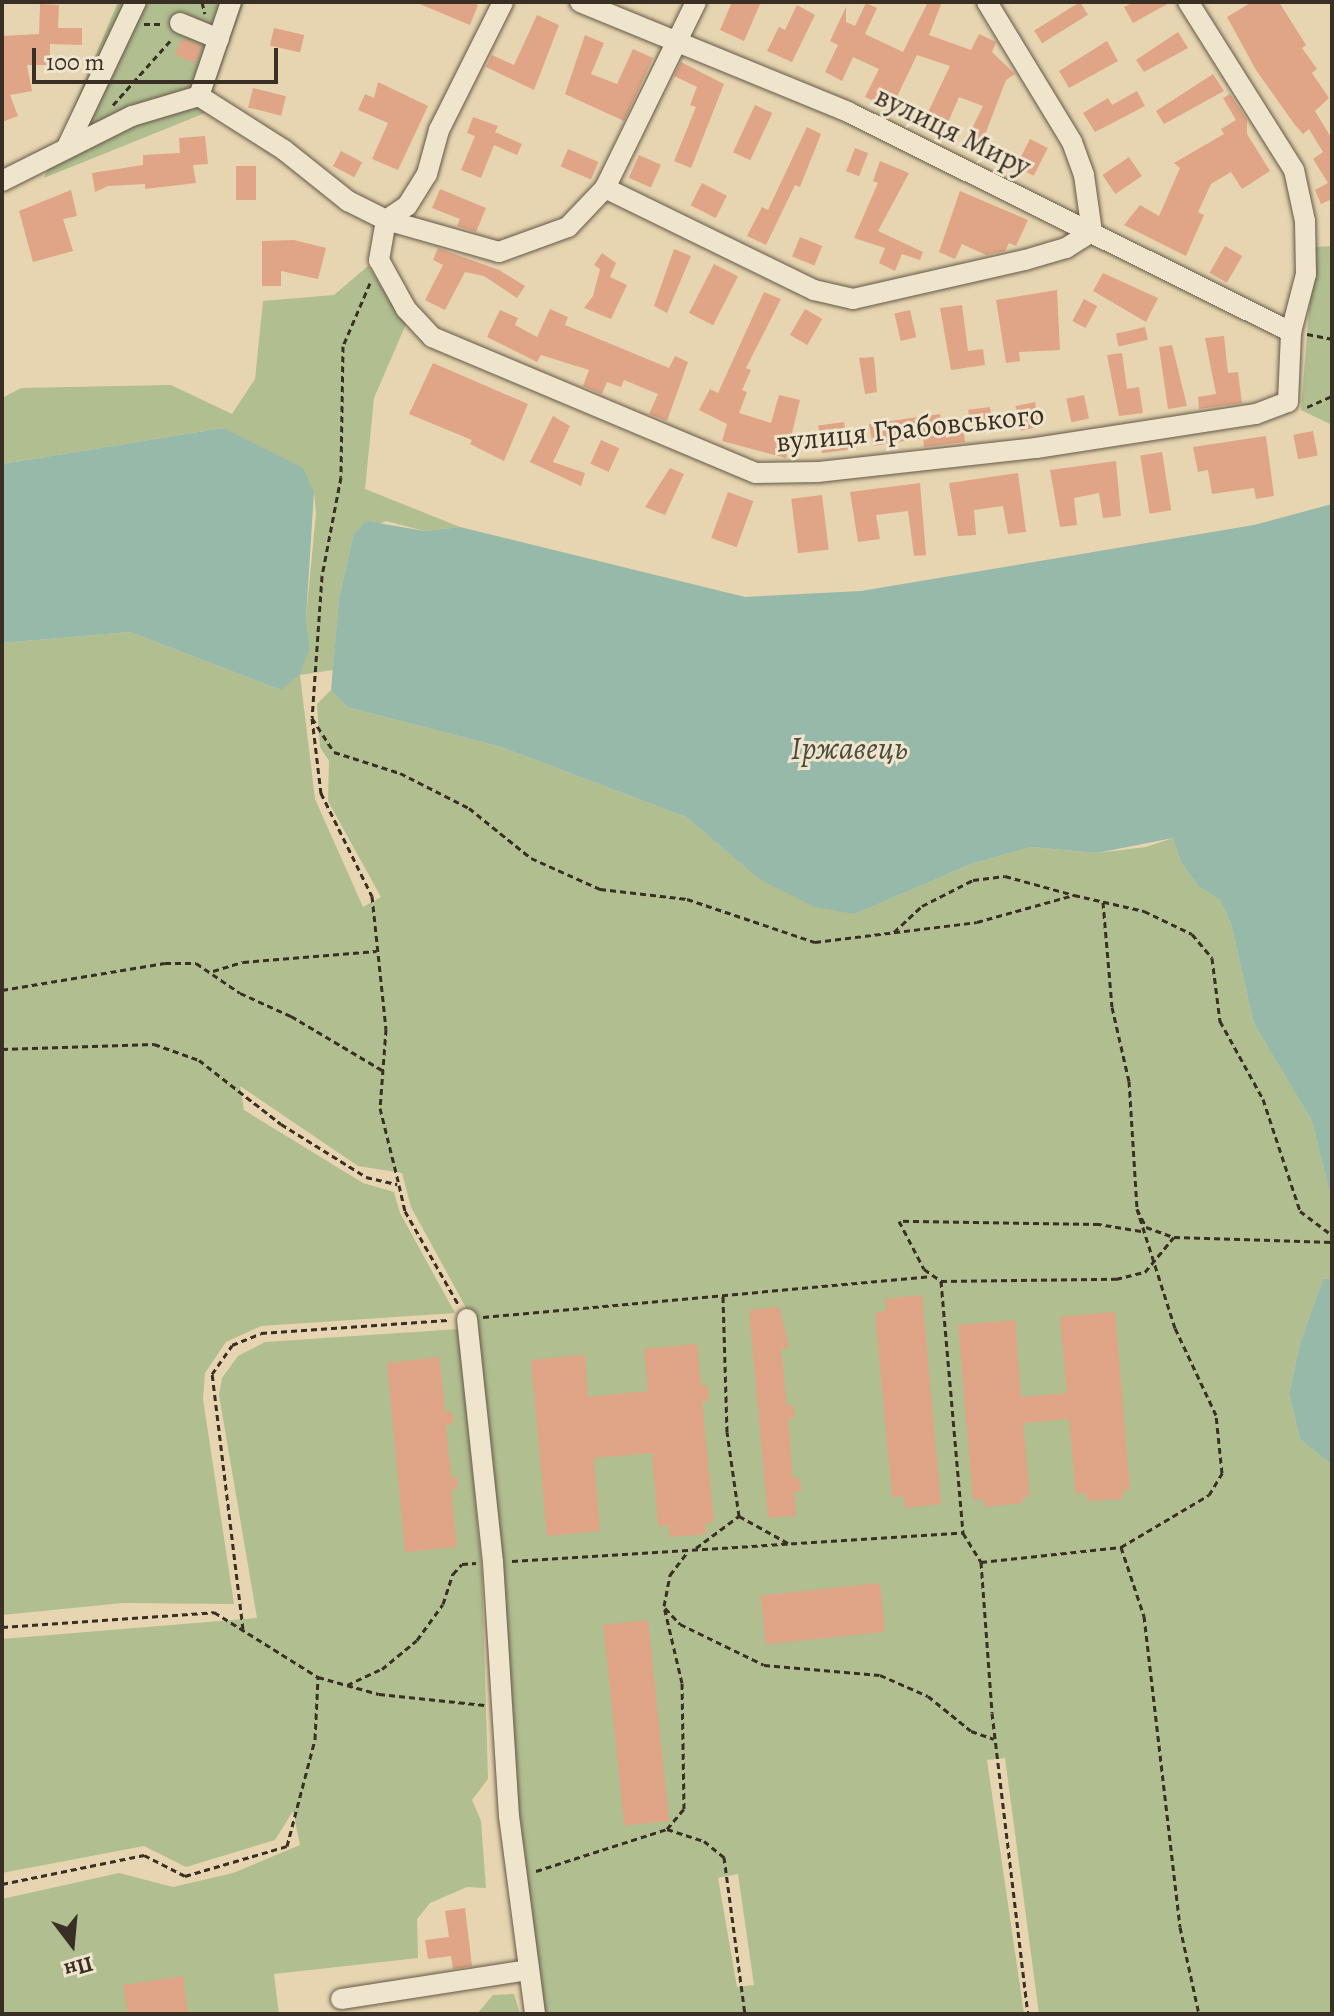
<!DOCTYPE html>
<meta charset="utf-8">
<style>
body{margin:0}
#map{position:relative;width:1334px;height:2016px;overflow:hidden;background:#e6d5b0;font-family:Alegreya,serif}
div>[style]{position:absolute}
.green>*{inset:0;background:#b0be90}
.water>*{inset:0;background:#96b9aa}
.building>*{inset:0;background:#e0a586;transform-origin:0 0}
.path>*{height:3px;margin-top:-1.5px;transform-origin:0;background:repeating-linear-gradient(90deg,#3a2f25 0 6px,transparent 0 10px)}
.roads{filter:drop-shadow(0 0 2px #655848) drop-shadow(0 0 2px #655848)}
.minor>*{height:20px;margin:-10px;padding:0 10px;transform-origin:10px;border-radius:10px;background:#efe4cc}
span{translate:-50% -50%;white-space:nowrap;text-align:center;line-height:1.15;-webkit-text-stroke:6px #efe4cc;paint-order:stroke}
.street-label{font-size:30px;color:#3a2f25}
.water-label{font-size:32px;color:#4c4b40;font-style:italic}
.frame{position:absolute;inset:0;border:4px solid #3a2f25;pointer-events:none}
.north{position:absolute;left:32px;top:1904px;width:80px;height:80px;-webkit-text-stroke:6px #efe4cc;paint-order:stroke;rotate:164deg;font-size:22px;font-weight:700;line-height:32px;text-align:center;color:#3a2f25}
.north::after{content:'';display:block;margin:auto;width:28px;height:36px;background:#3a2f25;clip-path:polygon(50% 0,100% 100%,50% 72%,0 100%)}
.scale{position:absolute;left:32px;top:48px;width:246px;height:36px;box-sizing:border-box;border:4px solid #3a2f25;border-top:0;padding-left:10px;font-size:24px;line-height:28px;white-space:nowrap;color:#3a2f25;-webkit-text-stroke:6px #efe4cc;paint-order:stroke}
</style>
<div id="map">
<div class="green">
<i style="clip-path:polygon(118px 2px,244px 2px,205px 113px,44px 178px)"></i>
<i style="clip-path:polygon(1332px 246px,1332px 425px,1301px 410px,1314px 247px)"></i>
<i style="clip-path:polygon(evenodd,368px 266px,406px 324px,374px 398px,365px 489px,460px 527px,425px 531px,386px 521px,353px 536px,339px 598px,333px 670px,300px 675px,315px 799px,363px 907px,381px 897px,328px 801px,329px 761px,320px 747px,317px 704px,331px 690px,347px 707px,501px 747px,686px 817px,759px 879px,855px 914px,971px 864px,1031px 847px,1097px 853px,1146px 847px,1173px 838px,1180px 861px,1198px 886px,1220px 900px,1231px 924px,1254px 1024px,1312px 1121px,1332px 1201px,1332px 1278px,1323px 1279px,1300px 1343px,1289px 1394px,1300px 1439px,1332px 1465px,1332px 2014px,1039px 2014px,1005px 1758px,987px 1760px,1024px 2014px,545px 2014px,505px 1703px,476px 1326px,411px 1207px,402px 1173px,358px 1166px,240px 1086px,244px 1110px,363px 1183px,394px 1192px,400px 1213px,455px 1313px,261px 1326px,226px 1342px,205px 1373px,203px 1399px,234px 1604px,123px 1603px,2px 1615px,2px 643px,130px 632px,281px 690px,310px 648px,306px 618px,316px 513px,314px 492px,223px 428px,2px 464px,2px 398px,21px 388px,171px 385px,232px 414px,255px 379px,263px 301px,334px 295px,368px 266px,738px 1874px,754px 1985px,737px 1987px,718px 1878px,738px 1874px)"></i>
<i style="clip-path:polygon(459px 1329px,482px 1572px,488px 1779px,472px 1800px,481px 1821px,486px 1888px,467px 1887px,430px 1903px,417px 1919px,418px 1958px,274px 1974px,279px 2014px,2px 2014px,2px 1899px,119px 1873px,173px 1887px,233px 1873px,300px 1845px,293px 1811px,275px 1840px,186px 1867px,144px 1846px,2px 1873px,2px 1639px,257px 1618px,219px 1395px,222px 1378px,238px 1356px,265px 1342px)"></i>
<i style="clip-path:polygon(514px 1994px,520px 2014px,477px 2014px,493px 1995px)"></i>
</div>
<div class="water">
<i style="clip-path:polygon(223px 428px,303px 468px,314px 492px,306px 618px,310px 648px,300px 674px,281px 690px,130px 632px,2px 643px,2px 464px)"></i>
<i style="clip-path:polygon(1332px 504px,1332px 1201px,1312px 1121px,1254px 1024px,1231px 924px,1220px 900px,1198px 886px,1180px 861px,1173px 838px,1097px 853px,1031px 847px,971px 864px,855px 914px,815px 907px,759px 879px,686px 817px,501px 747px,347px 707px,331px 690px,339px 598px,353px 536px,366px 521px,425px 531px,460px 527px,745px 597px,861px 591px,1254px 525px)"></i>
<i style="clip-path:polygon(1332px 1278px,1332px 1465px,1300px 1439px,1289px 1394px,1300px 1343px,1323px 1279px)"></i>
</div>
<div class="building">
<i style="clip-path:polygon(415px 2px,472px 2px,478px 5px,470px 25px)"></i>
<i style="clip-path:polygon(732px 2px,761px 2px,744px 41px,720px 30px)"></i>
<i style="clip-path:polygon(928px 2px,942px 2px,929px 35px,971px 50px,979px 34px,996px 42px,992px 52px,1015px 74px,1006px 80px,979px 150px,965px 143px,983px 106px,959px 97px,943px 134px,922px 125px,950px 66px,917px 55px,891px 109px,865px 97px,879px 69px,853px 57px,842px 81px,825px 72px,838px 45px,830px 41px,846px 7px,846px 22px,855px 26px,866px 3px,877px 8px,865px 34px,903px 52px)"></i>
<i style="left:1080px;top:2px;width:15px;height:54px;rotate:58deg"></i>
<i style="clip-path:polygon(1134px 2px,1171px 2px,1133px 23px,1124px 7px)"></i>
<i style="clip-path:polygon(1252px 2px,1279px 2px,1306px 45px,1302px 48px,1317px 69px,1312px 73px,1329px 98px,1315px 111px,1332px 139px,1332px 199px,1321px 204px,1315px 190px,1328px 183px,1313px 159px,1323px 152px,1309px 129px,1303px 134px,1295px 125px,1256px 70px,1227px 17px)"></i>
<i style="clip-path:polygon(40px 4px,59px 5px,58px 28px,82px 28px,82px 45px,50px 44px,50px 65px,27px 65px,32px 91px,10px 95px,18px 116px,2px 122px,2px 36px,39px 34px)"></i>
<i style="clip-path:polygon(797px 5px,815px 15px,792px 62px,767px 51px,779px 27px,785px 30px)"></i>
<i style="clip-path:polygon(537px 15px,559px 25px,534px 90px,486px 67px,492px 55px,514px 65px)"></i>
<i style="left:274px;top:28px;width:31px;height:18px;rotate:13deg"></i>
<i style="clip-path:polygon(1178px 32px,1188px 48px,1144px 72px,1136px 60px)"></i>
<i style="clip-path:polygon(585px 35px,604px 43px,591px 74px,617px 84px,633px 49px,653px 58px,624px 121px,565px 94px)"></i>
<i style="left:182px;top:38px;width:22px;height:18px;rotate:22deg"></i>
<i style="clip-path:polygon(1107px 41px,1118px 61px,1069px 88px,1059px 71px)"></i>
<i style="clip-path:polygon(681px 62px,724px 84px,691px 168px,674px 161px,696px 107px,690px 105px,697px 87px,674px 76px)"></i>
<i style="clip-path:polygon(1213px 74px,1224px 91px,1164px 124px,1156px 111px)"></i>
<i style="clip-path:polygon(378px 82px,428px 106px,398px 170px,372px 159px,388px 123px,358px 110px,365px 94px,374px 98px)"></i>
<i style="left:253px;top:88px;width:34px;height:20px;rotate:14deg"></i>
<i style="clip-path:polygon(1137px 91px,1145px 106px,1095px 132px,1083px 113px,1108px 98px,1112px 105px)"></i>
<i style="clip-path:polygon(1230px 94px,1247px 120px,1247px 134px,1270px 171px,1242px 189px,1231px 172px,1211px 184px,1198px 212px,1204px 215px,1186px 256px,1124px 225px,1140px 205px,1159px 216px,1180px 168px,1174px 163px,1224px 134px,1221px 129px,1236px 120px,1223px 98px)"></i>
<i style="left:755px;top:105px;width:19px;height:52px;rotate:25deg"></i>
<i style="clip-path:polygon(473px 117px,498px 126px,495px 132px,522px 144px,517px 155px,494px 145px,481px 178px,461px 170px,475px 136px,467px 133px)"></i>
<i style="clip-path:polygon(807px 127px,821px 134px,800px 187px,795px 185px,766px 245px,747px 236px,762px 207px,768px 210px)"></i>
<i style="clip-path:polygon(205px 136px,208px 164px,193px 165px,196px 183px,145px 189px,145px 184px,108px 186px,95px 192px,92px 173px,143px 165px,143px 155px,180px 153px,179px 138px)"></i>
<i style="left:1030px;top:139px;width:20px;height:31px;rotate:27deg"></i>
<i style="left:855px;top:148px;width:14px;height:25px;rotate:21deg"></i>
<i style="left:568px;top:149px;width:33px;height:19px;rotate:23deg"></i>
<i style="left:341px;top:151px;width:24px;height:17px;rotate:28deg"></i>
<i style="left:639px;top:155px;width:24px;height:25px;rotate:24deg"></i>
<i style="left:1129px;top:157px;width:23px;height:32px;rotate:56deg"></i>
<i style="clip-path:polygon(880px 161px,909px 173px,878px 231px,923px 252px,920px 260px,902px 254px,895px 271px,879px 263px,885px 248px,854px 238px,878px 183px,873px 181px)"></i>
<i style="left:236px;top:166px;width:20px;height:34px"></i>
<i style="left:702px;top:183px;width:28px;height:25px;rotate:27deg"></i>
<i style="clip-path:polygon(440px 189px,486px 208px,476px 232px,457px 226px,460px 219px,432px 208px)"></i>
<i style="clip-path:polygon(71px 190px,77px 216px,63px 219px,73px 251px,33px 262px,19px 211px)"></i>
<i style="clip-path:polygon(960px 191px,1028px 220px,1016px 246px,1009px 243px,1005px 251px,986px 255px,962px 244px,955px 259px,939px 252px)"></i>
<i style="left:800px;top:237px;width:24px;height:21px;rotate:22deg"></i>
<i style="clip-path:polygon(294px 240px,326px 248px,318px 279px,281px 271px,281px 286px,262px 286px,262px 241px)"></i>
<i style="left:1225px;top:246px;width:20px;height:31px;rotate:30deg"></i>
<i style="clip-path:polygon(438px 248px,499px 270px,525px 286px,517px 298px,484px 276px,465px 272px,445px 310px,425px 300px,443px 265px,433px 260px)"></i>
<i style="clip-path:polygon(674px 249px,691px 256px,667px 313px,654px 306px)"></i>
<i style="clip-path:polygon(602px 253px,616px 263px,610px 277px,627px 285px,611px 319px,584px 308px,593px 296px,600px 269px,594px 265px)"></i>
<i style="left:714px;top:264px;width:27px;height:55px;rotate:27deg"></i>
<i style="clip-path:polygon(1103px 273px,1158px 298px,1146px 322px,1093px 291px)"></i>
<i style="clip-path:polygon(1057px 290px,1060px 350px,1019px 352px,1020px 361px,1006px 363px,996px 300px)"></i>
<i style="clip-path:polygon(764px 292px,781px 299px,746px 368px,751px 370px,742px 390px,747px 392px,739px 413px,771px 423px,779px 395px,800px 400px,786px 458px,722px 441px,727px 424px,699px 410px,710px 389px,718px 393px)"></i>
<i style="left:1084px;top:299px;width:15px;height:25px;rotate:28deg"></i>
<i style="clip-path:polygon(962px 305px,968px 351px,983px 349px,985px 365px,951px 370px,940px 308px)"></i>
<i style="clip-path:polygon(550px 309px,568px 317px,565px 325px,669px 368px,675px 356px,688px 362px,667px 421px,649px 414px,658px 394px,624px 380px,621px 387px,607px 382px,602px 394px,583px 386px,589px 370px,541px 355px,537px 362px,487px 337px,500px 310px,518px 318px,515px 325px,537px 337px)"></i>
<i style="left:805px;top:309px;width:20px;height:30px;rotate:30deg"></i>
<i style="left:910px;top:310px;width:28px;height:16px;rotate:77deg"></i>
<i style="left:1145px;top:327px;width:13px;height:30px;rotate:77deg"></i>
<i style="clip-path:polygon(1224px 336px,1228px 373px,1238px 372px,1242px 403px,1199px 409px,1198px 397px,1216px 394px,1205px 338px)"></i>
<i style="clip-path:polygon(1172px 345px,1187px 406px,1168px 409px,1159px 347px)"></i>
<i style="clip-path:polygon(1122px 353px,1127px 389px,1139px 387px,1143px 413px,1119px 416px,1107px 355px)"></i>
<i style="clip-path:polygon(874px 357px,877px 392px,865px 394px,859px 358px)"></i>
<i style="clip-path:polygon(433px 363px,528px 404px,504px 461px,470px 444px,472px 440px,409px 414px)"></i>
<i style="left:1084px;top:395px;width:24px;height:18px;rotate:78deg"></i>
<i style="left:1035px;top:402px;width:25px;height:20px;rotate:78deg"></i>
<i style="left:990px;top:407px;width:25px;height:22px;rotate:83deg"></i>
<i style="clip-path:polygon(940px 414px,942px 430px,963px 427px,965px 442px,924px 447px,923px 438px,873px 446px,869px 424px)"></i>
<i style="clip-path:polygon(553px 416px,570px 426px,553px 462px,585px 473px,581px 486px,530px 462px)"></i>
<i style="left:844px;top:422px;width:28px;height:26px;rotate:82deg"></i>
<i style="left:1313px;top:431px;width:25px;height:20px;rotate:79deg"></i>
<i style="clip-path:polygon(1266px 436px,1274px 496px,1256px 499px,1254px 488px,1212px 494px,1208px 470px,1198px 472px,1193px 447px)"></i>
<i style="left:601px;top:440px;width:20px;height:26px;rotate:24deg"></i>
<i style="left:1162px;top:452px;width:59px;height:22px;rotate:81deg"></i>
<i style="clip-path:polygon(1116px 461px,1121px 516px,1103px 518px,1099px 493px,1074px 498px,1077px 525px,1060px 527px,1050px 470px)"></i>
<i style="clip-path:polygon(670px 468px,684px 474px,665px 515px,645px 507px)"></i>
<i style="clip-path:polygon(1018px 473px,1026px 532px,1008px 534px,1003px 506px,974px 510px,976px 535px,958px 536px,949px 483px)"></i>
<i style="clip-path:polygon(920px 483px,926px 555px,914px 556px,908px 511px,876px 515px,880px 539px,858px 542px,850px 492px)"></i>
<i style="left:728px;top:492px;width:27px;height:49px;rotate:20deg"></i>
<i style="left:822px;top:495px;width:55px;height:31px;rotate:83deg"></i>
<i style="clip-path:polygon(922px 1295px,941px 1504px,905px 1508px,904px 1496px,892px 1497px,875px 1312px,886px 1311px,885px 1299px)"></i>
<i style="clip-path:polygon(779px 1307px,789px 1347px,781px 1348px,787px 1405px,793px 1405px,795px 1418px,788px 1419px,793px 1479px,800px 1478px,801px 1491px,794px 1492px,796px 1516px,768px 1518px,749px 1310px)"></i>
<i style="clip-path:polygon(1115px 1312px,1130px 1490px,1122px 1491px,1123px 1499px,1110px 1500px,1087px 1501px,1086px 1493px,1076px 1494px,1069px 1419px,1023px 1423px,1030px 1496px,1022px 1497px,1023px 1503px,985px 1507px,984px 1499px,973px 1500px,958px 1325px,1015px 1320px,1021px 1397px,1067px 1393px,1060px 1317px)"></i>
<i style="clip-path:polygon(697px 1344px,701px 1385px,707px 1385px,709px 1401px,702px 1401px,714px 1522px,705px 1523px,706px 1534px,670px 1537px,668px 1525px,658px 1526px,652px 1453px,594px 1458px,600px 1531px,547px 1536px,531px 1360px,585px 1355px,588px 1397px,648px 1391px,644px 1349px)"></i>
<i style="clip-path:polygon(439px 1357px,445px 1412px,452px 1411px,453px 1424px,446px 1425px,451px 1477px,457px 1477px,458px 1489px,451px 1490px,457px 1547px,405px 1552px,387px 1363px)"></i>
<i style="left:880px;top:1583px;width:49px;height:120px;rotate:84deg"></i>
<i style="left:648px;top:1620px;width:202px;height:45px;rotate:84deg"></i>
<i style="clip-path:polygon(465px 1908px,472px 1966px,453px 1969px,451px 1956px,428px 1959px,425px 1940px,449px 1937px,445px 1911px)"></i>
<i style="clip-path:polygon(183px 1976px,188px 2014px,128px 2014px,123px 1985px)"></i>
</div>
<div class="path">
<i style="left:202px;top:2px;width:12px;rotate:76deg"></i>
<i style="left:144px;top:24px;width:20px"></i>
<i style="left:113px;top:105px;width:87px;rotate:-48.3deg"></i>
<i style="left:370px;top:283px;width:69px;rotate:113.2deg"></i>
<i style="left:343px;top:346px;width:131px;rotate:90.9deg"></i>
<i style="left:341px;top:477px;width:101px;rotate:100.9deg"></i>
<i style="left:322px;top:576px;width:142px;rotate:94deg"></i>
<i style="left:312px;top:718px;width:76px;rotate:83.2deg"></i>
<i style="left:321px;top:793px;width:115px;rotate:63.7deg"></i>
<i style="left:372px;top:896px;width:134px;rotate:84deg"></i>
<i style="left:386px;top:1029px;width:79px;rotate:94.3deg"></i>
<i style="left:380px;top:1108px;width:79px;rotate:76.1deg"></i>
<i style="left:399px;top:1185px;width:27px;rotate:77deg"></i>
<i style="left:405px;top:1211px;width:107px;rotate:60.3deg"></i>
<i style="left:1307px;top:334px;width:25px;rotate:11deg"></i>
<i style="left:1307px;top:407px;width:27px;rotate:-24deg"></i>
<i style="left:312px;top:718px;width:40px;rotate:57.1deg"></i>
<i style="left:334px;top:752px;width:69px;rotate:17.7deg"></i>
<i style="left:400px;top:773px;width:77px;rotate:26.9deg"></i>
<i style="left:469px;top:808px;width:80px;rotate:38.9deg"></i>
<i style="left:531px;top:858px;width:76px;rotate:24.2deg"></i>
<i style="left:600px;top:889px;width:88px;rotate:6.6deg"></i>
<i style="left:687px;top:899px;width:135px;rotate:18.6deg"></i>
<i style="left:815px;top:942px;width:163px;rotate:-7deg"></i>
<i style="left:977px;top:922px;width:101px;rotate:-15.6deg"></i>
<i style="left:1074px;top:895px;width:72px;rotate:12.9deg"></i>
<i style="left:1144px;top:911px;width:53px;rotate:25.6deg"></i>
<i style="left:1192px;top:934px;width:31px;rotate:50deg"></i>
<i style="left:1212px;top:958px;width:64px;rotate:82.8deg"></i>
<i style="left:1220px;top:1021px;width:89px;rotate:61.1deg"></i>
<i style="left:1263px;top:1099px;width:118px;rotate:71.7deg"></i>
<i style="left:1300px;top:1211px;width:40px;rotate:37deg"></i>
<i style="left:1103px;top:902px;width:105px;rotate:85.1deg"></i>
<i style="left:1112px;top:1007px;width:76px;rotate:77.1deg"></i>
<i style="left:1129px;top:1081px;width:128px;rotate:86.4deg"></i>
<i style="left:1137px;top:1209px;width:20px;rotate:63deg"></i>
<i style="left:1146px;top:1227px;width:30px;rotate:20deg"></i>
<i style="left:894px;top:932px;width:38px;rotate:-43deg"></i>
<i style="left:922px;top:906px;width:57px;rotate:-27deg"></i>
<i style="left:973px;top:880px;width:32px;rotate:-7deg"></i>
<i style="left:1005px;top:876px;width:72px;rotate:15.4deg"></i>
<i style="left:213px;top:971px;width:31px;rotate:-17deg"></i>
<i style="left:243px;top:962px;width:134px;rotate:-4.7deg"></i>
<i style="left:2px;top:990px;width:165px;rotate:-9.4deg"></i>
<i style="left:165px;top:963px;width:31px"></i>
<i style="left:196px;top:963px;width:53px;rotate:34.3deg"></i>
<i style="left:240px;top:993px;width:56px;rotate:24.3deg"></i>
<i style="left:291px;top:1016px;width:106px;rotate:30.7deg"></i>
<i style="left:2px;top:1049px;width:152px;rotate:-1.9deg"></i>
<i style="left:154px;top:1044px;width:48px;rotate:19.6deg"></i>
<i style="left:199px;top:1060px;width:104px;rotate:38deg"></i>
<i style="left:281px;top:1124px;width:100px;rotate:31.9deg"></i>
<i style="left:366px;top:1177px;width:32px;rotate:13deg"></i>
<i style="left:1141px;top:1231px;width:43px;rotate:-170.5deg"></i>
<i style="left:1099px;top:1224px;width:200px;rotate:-179.1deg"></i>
<i style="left:899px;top:1221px;width:54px;rotate:62.5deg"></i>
<i style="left:924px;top:1269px;width:21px;rotate:35deg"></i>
<i style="left:941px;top:1281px;width:175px;rotate:-0.7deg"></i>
<i style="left:1116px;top:1279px;width:30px;rotate:-14deg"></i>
<i style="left:1145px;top:1272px;width:45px;rotate:-50.4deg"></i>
<i style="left:1174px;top:1237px;width:158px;rotate:1.8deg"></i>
<i style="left:941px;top:1281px;width:253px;rotate:85deg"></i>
<i style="left:963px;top:1533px;width:34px;rotate:58deg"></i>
<i style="left:981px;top:1562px;width:151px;rotate:85.8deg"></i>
<i style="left:992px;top:1713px;width:303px;rotate:83.2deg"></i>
<i style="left:483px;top:1317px;width:449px;rotate:-5.2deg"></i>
<i style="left:739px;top:1516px;width:56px;rotate:28.9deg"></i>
<i style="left:1121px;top:1547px;width:73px;rotate:71.6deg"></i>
<i style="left:1144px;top:1616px;width:313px;rotate:83.4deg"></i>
<i style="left:1180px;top:1927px;width:89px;rotate:77.7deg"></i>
<i style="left:696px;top:1548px;width:54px;rotate:-36.7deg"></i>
<i style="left:739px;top:1516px;width:85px;rotate:-98.1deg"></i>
<i style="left:727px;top:1432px;width:137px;rotate:-91.7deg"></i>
<i style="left:512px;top:1561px;width:452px;rotate:-3.6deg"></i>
<i style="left:981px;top:1562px;width:141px;rotate:-6.1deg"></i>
<i style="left:1121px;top:1547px;width:102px;rotate:-30.6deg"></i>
<i style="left:1209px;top:1495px;width:26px;rotate:-59deg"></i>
<i style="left:1222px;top:1473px;width:58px;rotate:-95.9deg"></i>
<i style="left:1216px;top:1415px;width:96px;rotate:-115.2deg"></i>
<i style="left:1175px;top:1328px;width:125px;rotate:-107.7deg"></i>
<i style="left:665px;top:1608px;width:22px;rotate:47deg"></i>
<i style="left:680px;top:1624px;width:93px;rotate:26deg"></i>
<i style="left:764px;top:1665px;width:116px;rotate:4.9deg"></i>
<i style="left:880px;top:1675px;width:52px;rotate:23.6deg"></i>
<i style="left:928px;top:1696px;width:55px;rotate:39.1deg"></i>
<i style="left:971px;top:1731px;width:24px;rotate:19deg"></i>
<i style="left:2px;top:1627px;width:213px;rotate:-4deg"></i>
<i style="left:214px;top:1612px;width:123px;rotate:32deg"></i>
<i style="left:318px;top:1677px;width:63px;rotate:15.6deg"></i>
<i style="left:379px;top:1694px;width:106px;rotate:6deg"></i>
<i style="left:243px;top:1629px;width:257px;rotate:-96.9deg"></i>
<i style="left:212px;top:1374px;width:35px;rotate:-55deg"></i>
<i style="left:232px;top:1345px;width:31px;rotate:-22deg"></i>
<i style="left:261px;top:1333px;width:187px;rotate:-4deg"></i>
<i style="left:347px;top:1685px;width:38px;rotate:-25deg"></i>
<i style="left:382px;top:1669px;width:45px;rotate:-39.6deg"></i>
<i style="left:417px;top:1640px;width:44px;rotate:-54.2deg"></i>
<i style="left:443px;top:1604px;width:32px;rotate:-72deg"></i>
<i style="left:453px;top:1574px;width:13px;rotate:-48deg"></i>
<i style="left:462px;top:1564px;width:14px;rotate:-4deg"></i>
<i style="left:667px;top:1829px;width:39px;rotate:18deg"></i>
<i style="left:704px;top:1841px;width:26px;rotate:39deg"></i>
<i style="left:724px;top:1857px;width:158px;rotate:82.4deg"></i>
<i style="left:536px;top:1871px;width:138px;rotate:-17.8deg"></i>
<i style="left:667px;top:1829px;width:26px;rotate:-50deg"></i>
<i style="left:684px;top:1809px;width:126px;rotate:-90.9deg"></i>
<i style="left:682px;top:1683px;width:79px;rotate:-103.2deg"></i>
<i style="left:664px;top:1606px;width:32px;rotate:-79deg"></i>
<i style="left:670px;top:1575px;width:30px;rotate:-53deg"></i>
<i style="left:2px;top:1884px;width:145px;rotate:-11.5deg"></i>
<i style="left:144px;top:1855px;width:46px;rotate:27.1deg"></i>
<i style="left:185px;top:1876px;width:106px;rotate:-16.4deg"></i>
<i style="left:287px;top:1846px;width:111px;rotate:-75.3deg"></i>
<i style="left:315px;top:1739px;width:62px;rotate:-87.2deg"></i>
</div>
<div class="roads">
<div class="minor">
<i style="left:580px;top:2px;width:290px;rotate:22.3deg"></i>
<i style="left:848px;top:112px;width:495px;rotate:26.4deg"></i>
<i style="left:180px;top:23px;width:42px;rotate:22.3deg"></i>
<i style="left:199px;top:96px;width:101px;rotate:32.4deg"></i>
<i style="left:284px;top:150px;width:82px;rotate:38.6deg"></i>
<i style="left:348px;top:201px;width:42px;rotate:26.6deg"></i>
<i style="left:386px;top:220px;width:117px;rotate:15.8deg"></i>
<i style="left:499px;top:252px;width:73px;rotate:-19.9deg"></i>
<i style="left:568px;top:227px;width:54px;rotate:-46.5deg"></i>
<i style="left:605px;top:188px;width:233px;rotate:26deg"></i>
<i style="left:814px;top:290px;width:40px;rotate:13deg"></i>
<i style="left:853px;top:299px;width:176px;rotate:-12.8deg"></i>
<i style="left:1025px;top:260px;width:43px;rotate:-16.3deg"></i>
<i style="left:1066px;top:248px;width:31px;rotate:-32deg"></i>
<i style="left:1092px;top:232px;width:58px;rotate:-98deg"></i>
<i style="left:1084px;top:175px;width:35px;rotate:-110deg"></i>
<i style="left:1072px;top:142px;width:164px;rotate:-121.3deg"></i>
<i style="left:67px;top:147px;width:161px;rotate:-64.6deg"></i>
<i style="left:2px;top:181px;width:145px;rotate:-26.6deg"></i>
<i style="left:132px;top:116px;width:70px;rotate:-16.6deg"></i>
<i style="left:199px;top:96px;width:99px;rotate:-71.2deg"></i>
<i style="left:605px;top:188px;width:207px;rotate:-63.9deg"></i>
<i style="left:386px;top:220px;width:41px;rotate:99.9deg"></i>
<i style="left:379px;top:260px;width:56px;rotate:61.1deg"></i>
<i style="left:406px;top:309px;width:38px;rotate:47deg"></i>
<i style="left:432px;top:337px;width:351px;rotate:22.8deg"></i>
<i style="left:756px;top:473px;width:62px;rotate:-0.9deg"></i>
<i style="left:818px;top:472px;width:219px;rotate:-6.3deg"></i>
<i style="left:1036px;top:448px;width:223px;rotate:-8.8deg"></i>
<i style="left:1256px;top:414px;width:34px;rotate:-21deg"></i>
<i style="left:1288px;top:402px;width:70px;rotate:-87.5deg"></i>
<i style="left:1291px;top:332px;width:60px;rotate:-75.5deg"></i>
<i style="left:1306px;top:274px;width:53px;rotate:-91.1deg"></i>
<i style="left:1305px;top:221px;width:52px;rotate:-102.2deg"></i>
<i style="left:1294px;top:170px;width:199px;rotate:-122.2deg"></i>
<i style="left:386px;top:220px;width:25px;rotate:-34deg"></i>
<i style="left:407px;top:206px;width:38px;rotate:-58deg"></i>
<i style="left:427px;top:174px;width:46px;rotate:-74.7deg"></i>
<i style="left:439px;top:130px;width:143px;rotate:-63.4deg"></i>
<i style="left:467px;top:1319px;width:244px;rotate:83.9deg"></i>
<i style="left:493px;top:1562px;width:255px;rotate:86.4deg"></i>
<i style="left:509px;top:1816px;width:200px;rotate:82.5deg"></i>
<i style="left:341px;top:1999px;width:190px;rotate:-8.8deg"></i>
</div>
</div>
<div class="street-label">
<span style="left:953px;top:131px;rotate:26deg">вулиця Миру</span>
<span style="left:910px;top:428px;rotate:-6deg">вулиця Грабовського</span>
</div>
<div class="water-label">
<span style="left:849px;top:748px">Іржавець</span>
</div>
<div class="frame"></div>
<div class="north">Пн</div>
<div class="scale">100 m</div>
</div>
